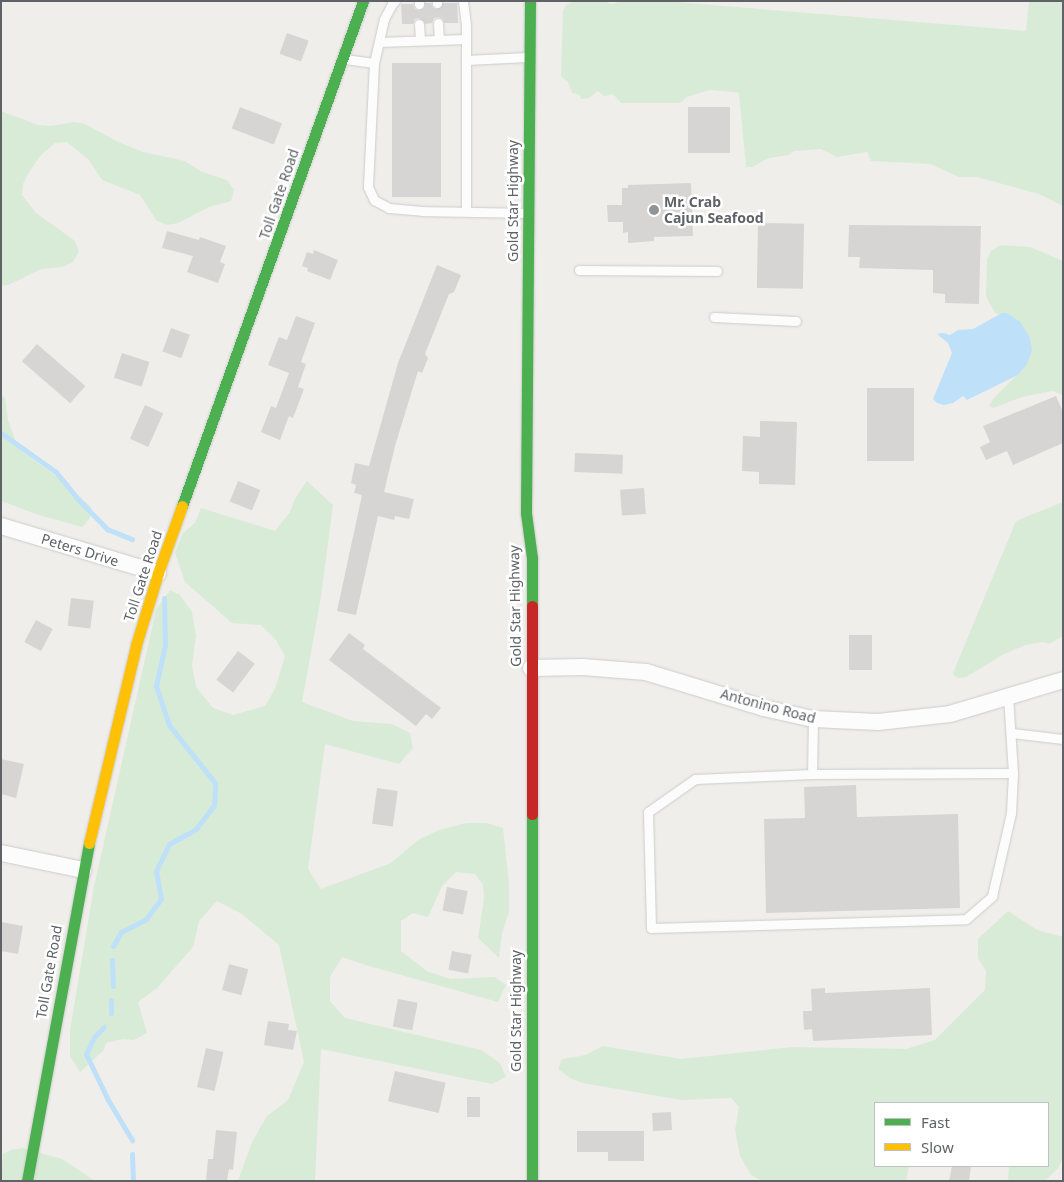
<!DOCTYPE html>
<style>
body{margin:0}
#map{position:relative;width:1064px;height:1182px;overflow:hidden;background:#efeeea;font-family:"Noto Sans",sans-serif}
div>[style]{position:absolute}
.green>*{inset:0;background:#d8ebd6}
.water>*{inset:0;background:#bfe0f9}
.stream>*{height:5px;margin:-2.5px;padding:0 2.5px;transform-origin:2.5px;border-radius:2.5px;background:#bfe0f9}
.building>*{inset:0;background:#d6d5d3;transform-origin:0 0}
.roads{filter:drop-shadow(0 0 1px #cbcccc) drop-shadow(0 0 1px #cbcccc)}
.lane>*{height:9px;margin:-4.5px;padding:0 4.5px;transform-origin:4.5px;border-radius:4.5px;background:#fdfcfc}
.street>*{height:16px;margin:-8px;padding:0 8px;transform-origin:8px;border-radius:8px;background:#fdfcfc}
.fast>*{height:11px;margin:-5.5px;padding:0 5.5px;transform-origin:5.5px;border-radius:5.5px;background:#4caf50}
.slow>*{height:11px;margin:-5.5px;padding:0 5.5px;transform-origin:5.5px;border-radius:5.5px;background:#ffc107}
.jam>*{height:11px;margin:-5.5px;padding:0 5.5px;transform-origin:5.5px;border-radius:5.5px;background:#c62828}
.dots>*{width:14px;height:14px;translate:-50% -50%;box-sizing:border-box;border:2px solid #fff;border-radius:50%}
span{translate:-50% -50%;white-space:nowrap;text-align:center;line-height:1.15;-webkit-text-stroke:5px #fff;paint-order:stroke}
.street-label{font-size:14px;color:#5f6368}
.poi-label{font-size:14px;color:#5f6368;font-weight:700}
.left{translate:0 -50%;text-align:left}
.frame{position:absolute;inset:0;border:2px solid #5f6368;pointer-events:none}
.legend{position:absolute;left:874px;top:1102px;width:175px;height:65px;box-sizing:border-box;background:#fff;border:1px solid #bfc1c3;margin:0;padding:6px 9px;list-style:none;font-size:15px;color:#5f6368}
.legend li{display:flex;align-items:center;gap:10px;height:25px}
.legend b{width:25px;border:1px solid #bfc1c3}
</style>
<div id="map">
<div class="green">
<i style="clip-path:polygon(575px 1px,603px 1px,611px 4px,623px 1px,663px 1px,1026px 31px,1029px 1px,1063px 1px,1063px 206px,1039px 194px,977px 177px,959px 177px,930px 164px,871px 161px,867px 152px,837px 157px,821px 149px,794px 151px,789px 155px,769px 158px,752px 167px,746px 167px,739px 93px,734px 92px,710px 90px,687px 97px,680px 103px,621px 103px,613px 94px,604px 96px,598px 91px,589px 98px,581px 99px,580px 95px,572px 93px,568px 82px,561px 76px,563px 11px,566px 5px)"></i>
<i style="clip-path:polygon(1px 111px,38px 125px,51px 126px,74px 122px,85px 124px,116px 141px,143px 152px,185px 161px,200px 171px,227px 180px,234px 190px,231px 201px,209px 207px,178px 223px,167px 225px,156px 220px,140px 195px,102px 180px,89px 160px,67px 142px,55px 143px,41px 155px,28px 174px,23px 184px,22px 195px,36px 213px,75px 241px,79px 252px,73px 262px,63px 267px,41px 269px,8px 285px,1px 286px)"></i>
<i style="clip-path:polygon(1000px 245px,1030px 247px,1063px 261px,1063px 395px,1052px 391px,1022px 397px,993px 408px,989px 405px,995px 397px,1023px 369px,1027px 335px,1017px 322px,995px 313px,986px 296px,987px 260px,991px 251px)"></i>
<i style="clip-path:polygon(1px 395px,5px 398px,8px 420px,16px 442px,23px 452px,59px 478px,91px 507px,90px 518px,82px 527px,39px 515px,1px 501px)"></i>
<i style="clip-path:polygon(307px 481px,333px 505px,321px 597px,302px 702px,353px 721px,392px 724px,410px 733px,413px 748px,399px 764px,325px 744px,308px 869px,321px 889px,391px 863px,418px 840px,439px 830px,467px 823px,486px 823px,503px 828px,509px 884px,509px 912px,502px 933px,499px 958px,478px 938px,484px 898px,483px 885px,475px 874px,456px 872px,442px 886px,428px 917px,413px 913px,401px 921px,401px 951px,428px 972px,451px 979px,495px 977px,506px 985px,498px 1002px,369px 966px,342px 957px,330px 977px,330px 1001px,345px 1018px,481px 1050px,500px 1063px,506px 1077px,492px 1084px,321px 1049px,315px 1181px,238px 1181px,252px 1142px,267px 1116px,288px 1100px,304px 1062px,279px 945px,242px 914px,217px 901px,199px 921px,193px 947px,157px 988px,138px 1002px,147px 1033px,134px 1040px,123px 1039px,106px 1043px,104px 1050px,80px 1072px,70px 1056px,70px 1030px,94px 887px,156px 610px,170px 590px,180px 595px,192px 612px,196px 636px,192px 665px,196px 687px,213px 708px,233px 715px,265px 706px,275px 689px,285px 656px,276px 640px,261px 625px,232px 623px,185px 582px,175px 553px,183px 533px,195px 523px,201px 508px,275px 531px,290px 512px,295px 499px)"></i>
<i style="clip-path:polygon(1063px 502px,1063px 636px,1049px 644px,1043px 642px,1025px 645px,1002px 655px,966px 677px,959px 678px,954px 676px,953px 673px,1016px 521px)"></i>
<i style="clip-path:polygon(1008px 911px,1037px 930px,1063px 937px,1062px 1161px,1058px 1168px,1045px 1181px,1008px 1181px,1009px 1166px,1048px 1166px,1048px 1103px,875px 1103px,875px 1166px,909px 1166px,906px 1181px,762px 1181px,751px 1175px,740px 1156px,735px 1130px,739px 1107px,731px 1098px,682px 1100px,582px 1083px,570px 1078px,558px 1069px,562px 1059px,586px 1055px,602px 1046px,681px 1059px,791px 1047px,906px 1049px,935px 1040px,985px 990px,986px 971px,978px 958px,978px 939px)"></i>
<i style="clip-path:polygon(23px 1148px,62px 1159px,95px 1181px,1px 1181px,3px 1154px,11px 1150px)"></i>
</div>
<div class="water">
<i style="clip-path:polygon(1002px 313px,1007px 313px,1020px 322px,1030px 338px,1032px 350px,1027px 364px,1018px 375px,967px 400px,963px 396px,953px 403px,944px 405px,937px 403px,933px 399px,952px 353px,948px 343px,937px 334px,943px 333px,950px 335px,958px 330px,973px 329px)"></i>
</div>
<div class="stream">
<i style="left:1px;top:433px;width:67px;rotate:35.3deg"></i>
<i style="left:56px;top:472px;width:32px;rotate:51deg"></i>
<i style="left:76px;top:497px;width:45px;rotate:45.9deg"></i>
<i style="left:107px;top:529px;width:27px;rotate:22deg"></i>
<i style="left:113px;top:946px;width:16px;rotate:-60deg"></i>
<i style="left:121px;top:932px;width:28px;rotate:-27deg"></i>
<i style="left:146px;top:919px;width:25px;rotate:-53deg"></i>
<i style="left:161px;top:899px;width:28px;rotate:-100deg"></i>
<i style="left:156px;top:871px;width:30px;rotate:-64deg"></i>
<i style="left:169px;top:844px;width:31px;rotate:-29deg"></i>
<i style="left:196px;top:829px;width:30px;rotate:-53deg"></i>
<i style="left:214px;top:805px;width:22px;rotate:-87deg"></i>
<i style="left:215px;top:783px;width:74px;rotate:-128.4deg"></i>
<i style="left:169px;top:725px;width:41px;rotate:-108.4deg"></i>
<i style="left:156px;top:686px;width:42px;rotate:-77.6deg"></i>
<i style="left:165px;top:645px;width:47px;rotate:-91.2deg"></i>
<i style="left:112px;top:960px;width:26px;rotate:88deg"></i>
<i style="left:111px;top:1013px;width:13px;rotate:-90deg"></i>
<i style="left:104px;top:1027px;width:14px;rotate:135deg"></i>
<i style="left:94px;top:1037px;width:19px;rotate:115deg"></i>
<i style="left:86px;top:1054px;width:51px;rotate:64.4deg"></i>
<i style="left:108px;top:1100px;width:47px;rotate:59deg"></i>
<i style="left:132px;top:1154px;width:27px;rotate:88deg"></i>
</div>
<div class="building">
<i style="clip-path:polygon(425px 3px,431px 3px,433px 8px,437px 9px,443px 3px,457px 3px,458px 23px,444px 23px,443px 19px,438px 17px,434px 18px,432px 23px,425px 24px,419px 18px,415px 19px,413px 24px,402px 24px,401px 4px,413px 4px,415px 9px,419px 10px,424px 8px)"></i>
<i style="left:287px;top:33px;width:23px;height:22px;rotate:20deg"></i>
<i style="left:392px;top:63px;width:49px;height:134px"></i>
<i style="left:240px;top:107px;width:45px;height:23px;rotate:21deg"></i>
<i style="left:730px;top:107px;width:46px;height:42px;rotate:90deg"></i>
<i style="clip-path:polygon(691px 183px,693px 236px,654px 237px,654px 241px,628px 243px,628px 232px,623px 233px,623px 222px,608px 222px,607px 205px,622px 205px,622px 188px,628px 188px,628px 185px)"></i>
<i style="left:758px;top:223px;width:46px;height:65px;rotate:1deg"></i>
<i style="clip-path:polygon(849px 225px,981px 226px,979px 304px,945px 303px,945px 294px,933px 293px,933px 270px,859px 268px,860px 257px,848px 257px)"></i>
<i style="clip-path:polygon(167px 231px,199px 240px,200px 237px,226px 246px,220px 262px,225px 264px,218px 283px,187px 272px,193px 256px,162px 248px)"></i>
<i style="clip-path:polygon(314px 250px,338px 260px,330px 280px,307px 271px,308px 268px,302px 266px,307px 252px,313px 254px)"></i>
<i style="clip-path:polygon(437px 265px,461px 275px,454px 292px,449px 294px,425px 354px,428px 358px,422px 373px,418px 371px,395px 446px,384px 492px,414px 499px,409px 519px,395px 516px,394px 520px,378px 516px,356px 615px,337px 611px,362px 495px,354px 493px,356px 485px,351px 483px,355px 463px,369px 466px,398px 363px)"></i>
<i style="clip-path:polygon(296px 316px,315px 323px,301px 362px,306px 364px,298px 387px,304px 389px,293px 418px,289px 416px,280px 440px,261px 432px,271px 406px,276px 408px,289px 373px,268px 365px,279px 337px,287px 340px)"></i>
<i style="left:171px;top:328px;width:20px;height:25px;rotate:20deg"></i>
<i style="left:37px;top:344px;width:64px;height:23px;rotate:41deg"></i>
<i style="left:122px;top:353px;width:29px;height:26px;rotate:18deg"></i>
<i style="left:867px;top:388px;width:47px;height:73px"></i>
<i style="clip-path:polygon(1056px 396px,1063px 412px,1063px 443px,1013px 465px,1007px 451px,986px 460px,980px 447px,990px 442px,983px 426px)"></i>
<i style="left:145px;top:405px;width:20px;height:37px;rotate:24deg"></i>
<i style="clip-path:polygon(760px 421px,797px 422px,795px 485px,759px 484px,759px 472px,742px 471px,743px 436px,760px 437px)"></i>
<i style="left:575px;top:453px;width:48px;height:19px;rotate:2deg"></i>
<i style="left:238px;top:481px;width:24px;height:22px;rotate:22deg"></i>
<i style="left:644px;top:488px;width:26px;height:24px;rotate:86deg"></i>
<i style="left:71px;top:598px;width:23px;height:28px;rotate:7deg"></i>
<i style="left:36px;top:620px;width:19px;height:25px;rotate:28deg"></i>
<i style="clip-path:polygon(349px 633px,365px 645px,363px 649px,441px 708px,432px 719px,426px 714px,416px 726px,329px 660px)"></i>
<i style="left:849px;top:635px;width:23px;height:35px"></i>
<i style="left:238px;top:651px;width:21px;height:36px;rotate:37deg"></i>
<i style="clip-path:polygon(1px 759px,24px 764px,16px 798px,1px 794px)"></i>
<i style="clip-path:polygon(856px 785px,857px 817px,958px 814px,960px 908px,766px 913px,764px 819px,805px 818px,804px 787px)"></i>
<i style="left:377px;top:788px;width:21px;height:36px;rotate:8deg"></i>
<i style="left:447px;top:887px;width:21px;height:24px;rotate:11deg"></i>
<i style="clip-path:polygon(1px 922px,23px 926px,18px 954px,1px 951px)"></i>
<i style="left:452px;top:951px;width:20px;height:19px;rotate:11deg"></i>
<i style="left:229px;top:964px;width:20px;height:27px;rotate:15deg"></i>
<i style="clip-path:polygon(825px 988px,825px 993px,930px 988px,932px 1035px,813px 1041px,812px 1029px,804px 1030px,803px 1011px,812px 1011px,811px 989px)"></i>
<i style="left:398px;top:999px;width:20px;height:28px;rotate:11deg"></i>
<i style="clip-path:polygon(268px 1021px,289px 1024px,288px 1030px,297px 1031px,293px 1050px,264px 1045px)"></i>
<i style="left:206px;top:1048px;width:18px;height:40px;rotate:13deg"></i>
<i style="left:395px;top:1071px;width:52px;height:31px;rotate:13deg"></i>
<i style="left:467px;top:1097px;width:13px;height:20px"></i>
<i style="left:671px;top:1112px;width:18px;height:19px;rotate:87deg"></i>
<i style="clip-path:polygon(216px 1130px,237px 1132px,233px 1170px,229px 1169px,227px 1181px,206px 1181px,208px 1159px,213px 1159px)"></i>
<i style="clip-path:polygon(577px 1131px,644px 1131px,644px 1161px,608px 1161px,608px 1152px,577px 1152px)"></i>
<i style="clip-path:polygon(952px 1166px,971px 1166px,969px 1181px,949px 1181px)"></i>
</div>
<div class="roads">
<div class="lane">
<i style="left:419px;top:1px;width:3px;rotate:90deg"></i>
<i style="left:437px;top:1px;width:2px;rotate:90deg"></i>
<i style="left:463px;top:1px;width:25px;rotate:83deg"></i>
<i style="left:466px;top:26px;width:185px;rotate:90deg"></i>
<i style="left:438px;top:23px;width:17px;rotate:87deg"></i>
<i style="left:419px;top:24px;width:16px;rotate:86deg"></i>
<i style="left:379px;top:42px;width:87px;rotate:-2deg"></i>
<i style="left:345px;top:59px;width:29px;rotate:8deg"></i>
<i style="left:374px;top:63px;width:45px;rotate:-77.2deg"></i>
<i style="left:384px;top:19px;width:17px;rotate:-62deg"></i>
<i style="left:392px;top:4px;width:4px;rotate:-45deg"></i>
<i style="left:466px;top:60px;width:62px;rotate:-2.8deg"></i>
<i style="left:374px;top:63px;width:124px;rotate:92.8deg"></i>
<i style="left:368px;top:187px;width:14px;rotate:65deg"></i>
<i style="left:374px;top:200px;width:17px;rotate:28deg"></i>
<i style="left:389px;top:208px;width:33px;rotate:5deg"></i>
<i style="left:422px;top:211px;width:104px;rotate:1.1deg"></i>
<i style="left:579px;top:270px;width:138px;rotate:0.4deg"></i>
<i style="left:714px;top:317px;width:82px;rotate:2.8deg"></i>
<i style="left:813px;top:719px;width:55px;rotate:91deg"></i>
<i style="left:812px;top:774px;width:201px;rotate:-0.3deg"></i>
<i style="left:1013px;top:773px;width:77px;rotate:-93.7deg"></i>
<i style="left:1012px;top:733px;width:51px;rotate:6.7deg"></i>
<i style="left:812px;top:774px;width:117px;rotate:177.6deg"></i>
<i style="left:695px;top:779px;width:57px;rotate:144.9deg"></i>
<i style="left:648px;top:812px;width:116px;rotate:88.5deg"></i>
<i style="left:651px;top:928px;width:315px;rotate:-1.6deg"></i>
<i style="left:966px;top:919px;width:35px;rotate:-41deg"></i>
<i style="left:992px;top:896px;width:85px;rotate:-77.1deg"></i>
<i style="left:1011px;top:813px;width:40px;rotate:-87.1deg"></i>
</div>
<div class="street">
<i style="left:1px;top:526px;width:164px;rotate:16.7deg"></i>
<i style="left:531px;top:668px;width:52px;rotate:-1.1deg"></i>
<i style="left:583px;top:667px;width:63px;rotate:4.5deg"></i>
<i style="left:646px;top:672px;width:123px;rotate:17deg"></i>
<i style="left:764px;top:708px;width:50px;rotate:12.7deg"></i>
<i style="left:813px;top:719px;width:65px;rotate:2.6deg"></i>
<i style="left:878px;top:722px;width:72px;rotate:-6.3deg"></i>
<i style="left:950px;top:714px;width:118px;rotate:-16.7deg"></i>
<i style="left:1px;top:853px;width:84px;rotate:11.7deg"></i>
</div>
<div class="fast">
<i style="left:530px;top:1px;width:512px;rotate:90.45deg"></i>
<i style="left:526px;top:513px;width:45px;rotate:82.4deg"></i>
<i style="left:532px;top:558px;width:48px;rotate:90deg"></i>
<i style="left:182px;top:506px;width:536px;rotate:-70.28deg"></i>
<i style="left:532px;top:814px;width:367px;rotate:90deg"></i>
<i style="left:27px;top:1181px;width:344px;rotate:-79.6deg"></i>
</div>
<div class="slow">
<i style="left:89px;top:843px;width:204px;rotate:-76.6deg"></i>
<i style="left:136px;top:645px;width:75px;rotate:-73deg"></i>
<i style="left:158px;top:573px;width:71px;rotate:-70.3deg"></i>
</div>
<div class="jam">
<i style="left:532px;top:606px;width:208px;rotate:90deg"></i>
</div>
</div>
<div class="dots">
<i style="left:654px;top:210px;background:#919496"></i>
</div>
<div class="street-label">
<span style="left:279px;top:194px;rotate:-71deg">Toll Gate Road</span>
<span style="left:513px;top:201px;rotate:-90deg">Gold Star Highway</span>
<span style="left:80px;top:550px;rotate:17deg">Peters Drive</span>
<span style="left:143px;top:576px;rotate:-72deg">Toll Gate Road</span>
<span style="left:515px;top:606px;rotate:-91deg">Gold Star Highway</span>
<span style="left:768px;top:706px;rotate:15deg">Antonino Road</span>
<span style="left:49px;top:972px;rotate:-80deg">Toll Gate Road</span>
<span style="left:516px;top:1011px;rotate:-90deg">Gold Star Highway</span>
</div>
<div class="poi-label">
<span class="left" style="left:664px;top:210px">Mr. Crab<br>Cajun Seafood</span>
</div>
<div class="frame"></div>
<ul class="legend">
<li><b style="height:6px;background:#4caf50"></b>Fast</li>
<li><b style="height:6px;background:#ffc107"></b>Slow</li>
</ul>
</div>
